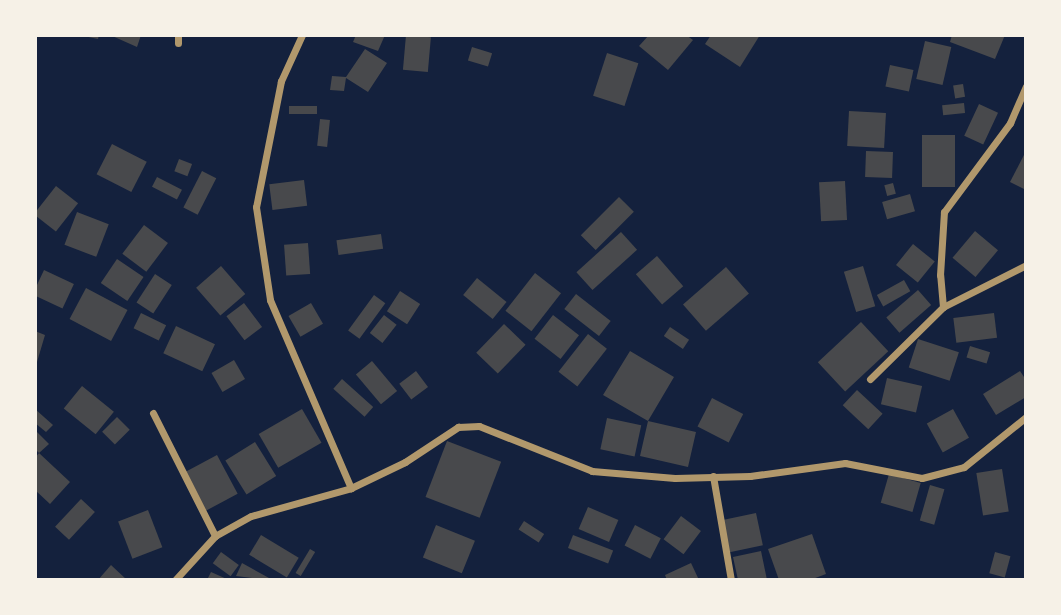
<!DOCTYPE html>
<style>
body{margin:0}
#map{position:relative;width:1061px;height:615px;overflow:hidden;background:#14213d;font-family:Quicksand,sans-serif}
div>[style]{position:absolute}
.building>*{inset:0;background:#48494c;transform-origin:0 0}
.minor>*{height:7px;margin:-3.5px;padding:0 3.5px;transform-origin:3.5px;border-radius:3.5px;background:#b1986c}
span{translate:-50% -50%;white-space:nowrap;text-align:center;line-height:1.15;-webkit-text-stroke:5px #f6f1e7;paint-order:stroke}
.frame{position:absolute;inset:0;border:37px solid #f6f1e7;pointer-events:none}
</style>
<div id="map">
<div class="building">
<i style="clip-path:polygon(79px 35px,99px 35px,98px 39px)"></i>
<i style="clip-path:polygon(110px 35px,141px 35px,137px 47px)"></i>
<i style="clip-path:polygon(356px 35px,385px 35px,378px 51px,353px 42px)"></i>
<i style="left:406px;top:35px;width:25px;height:35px;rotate:5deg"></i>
<i style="clip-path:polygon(649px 35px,686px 35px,693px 40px,668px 70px,639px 46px)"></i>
<i style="clip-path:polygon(711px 35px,760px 35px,740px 67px,705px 44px)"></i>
<i style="clip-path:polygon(952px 35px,1005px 35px,995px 59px,950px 42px)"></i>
<i style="left:925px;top:41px;width:27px;height:39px;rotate:13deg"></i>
<i style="left:472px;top:47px;width:21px;height:14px;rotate:17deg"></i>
<i style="clip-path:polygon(365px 49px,387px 63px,368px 92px,346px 78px,344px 91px,330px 90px,332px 76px,346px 77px)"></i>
<i style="left:607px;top:53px;width:33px;height:45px;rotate:18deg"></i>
<i style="left:890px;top:65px;width:24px;height:22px;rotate:12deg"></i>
<i style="left:963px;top:84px;width:13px;height:10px;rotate:81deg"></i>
<i style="left:964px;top:103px;width:10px;height:22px;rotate:84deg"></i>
<i style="left:979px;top:104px;width:21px;height:35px;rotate:25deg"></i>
<i style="left:317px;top:106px;width:8px;height:28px;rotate:90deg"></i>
<i style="left:849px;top:111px;width:37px;height:35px;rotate:3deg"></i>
<i style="left:320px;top:119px;width:10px;height:27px;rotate:6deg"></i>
<i style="left:955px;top:135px;width:52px;height:33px;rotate:90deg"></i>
<i style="left:112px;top:144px;width:39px;height:34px;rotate:27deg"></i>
<i style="left:866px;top:151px;width:27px;height:26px;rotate:2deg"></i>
<i style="clip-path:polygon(1026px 151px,1026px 190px,1010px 182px)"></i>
<i style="left:179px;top:159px;width:14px;height:13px;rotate:21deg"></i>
<i style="left:202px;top:171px;width:16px;height:41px;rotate:27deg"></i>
<i style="left:157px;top:177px;width:28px;height:11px;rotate:27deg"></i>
<i style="left:304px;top:180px;width:26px;height:35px;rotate:83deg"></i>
<i style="left:845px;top:181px;width:39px;height:26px;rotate:87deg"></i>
<i style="left:893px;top:183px;width:11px;height:9px;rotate:75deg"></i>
<i style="left:56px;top:186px;width:28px;height:36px;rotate:38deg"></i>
<i style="left:910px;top:194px;width:18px;height:29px;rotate:74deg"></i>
<i style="left:619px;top:197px;width:21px;height:54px;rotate:45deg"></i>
<i style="left:77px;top:212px;width:34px;height:35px;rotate:21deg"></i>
<i style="left:144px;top:225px;width:30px;height:36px;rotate:37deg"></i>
<i style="left:975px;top:231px;width:30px;height:35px;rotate:40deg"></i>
<i style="left:621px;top:232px;width:24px;height:60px;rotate:48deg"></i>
<i style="left:381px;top:234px;width:15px;height:45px;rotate:82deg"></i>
<i style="left:308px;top:243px;width:31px;height:24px;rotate:86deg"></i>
<i style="left:913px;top:244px;width:28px;height:27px;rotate:39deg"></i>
<i style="left:657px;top:256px;width:40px;height:28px;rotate:49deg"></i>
<i style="left:117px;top:259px;width:32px;height:29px;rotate:34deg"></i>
<i style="left:221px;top:266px;width:37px;height:33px;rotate:49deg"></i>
<i style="left:863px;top:266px;width:42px;height:20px;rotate:73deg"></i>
<i style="left:726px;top:267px;width:35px;height:57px;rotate:49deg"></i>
<i style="left:44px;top:270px;width:33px;height:27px;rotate:25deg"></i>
<i style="left:535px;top:273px;width:33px;height:48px;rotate:38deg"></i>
<i style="left:155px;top:274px;width:20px;height:34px;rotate:33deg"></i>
<i style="left:477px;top:278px;width:38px;height:22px;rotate:39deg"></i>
<i style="left:904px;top:280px;width:13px;height:31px;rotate:61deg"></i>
<i style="left:86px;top:288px;width:47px;height:35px;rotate:28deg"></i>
<i style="left:918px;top:290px;width:20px;height:42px;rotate:49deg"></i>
<i style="left:400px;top:291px;width:24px;height:24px;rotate:33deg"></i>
<i style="left:576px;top:294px;width:44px;height:19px;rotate:38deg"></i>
<i style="left:374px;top:295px;width:14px;height:44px;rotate:36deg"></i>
<i style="left:244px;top:303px;width:30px;height:22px;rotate:53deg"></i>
<i style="left:311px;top:303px;width:24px;height:26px;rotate:60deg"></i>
<i style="left:141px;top:313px;width:28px;height:17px;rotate:26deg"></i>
<i style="left:994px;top:313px;width:25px;height:41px;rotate:83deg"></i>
<i style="left:384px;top:315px;width:16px;height:23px;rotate:38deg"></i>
<i style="left:553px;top:315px;width:33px;height:30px;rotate:38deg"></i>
<i style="left:861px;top:322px;width:40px;height:59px;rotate:47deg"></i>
<i style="left:504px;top:324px;width:30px;height:40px;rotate:44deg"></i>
<i style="left:176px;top:326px;width:43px;height:30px;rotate:25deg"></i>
<i style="left:670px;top:327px;width:23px;height:11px;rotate:34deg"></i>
<i style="clip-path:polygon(35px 331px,45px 335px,37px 362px,35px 361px)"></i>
<i style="left:588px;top:334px;width:24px;height:48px;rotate:38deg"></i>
<i style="left:918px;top:339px;width:43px;height:30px;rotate:18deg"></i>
<i style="left:970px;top:346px;width:21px;height:12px;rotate:17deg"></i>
<i style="clip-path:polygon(630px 351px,674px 377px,648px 421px,696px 432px,688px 467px,640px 456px,648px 421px,603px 395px)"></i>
<i style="left:234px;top:360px;width:22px;height:26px;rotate:60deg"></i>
<i style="left:372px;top:361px;width:39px;height:21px;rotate:50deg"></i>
<i style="left:416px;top:371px;width:20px;height:21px;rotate:53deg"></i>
<i style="clip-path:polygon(1020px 371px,1026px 380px,1026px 397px,996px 415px,983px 394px)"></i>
<i style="left:887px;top:378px;width:36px;height:27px;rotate:13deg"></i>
<i style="left:342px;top:379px;width:42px;height:13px;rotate:42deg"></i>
<i style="left:82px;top:386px;width:41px;height:29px;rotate:39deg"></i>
<i style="left:857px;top:390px;width:35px;height:21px;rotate:43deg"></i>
<i style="left:712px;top:398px;width:35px;height:32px;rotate:27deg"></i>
<i style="clip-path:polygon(35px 409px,53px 425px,46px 432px,35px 423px)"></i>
<i style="left:302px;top:409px;width:39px;height:50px;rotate:60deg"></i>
<i style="left:953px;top:409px;width:33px;height:30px;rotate:61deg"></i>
<i style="left:117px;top:417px;width:18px;height:21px;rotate:45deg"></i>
<i style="left:607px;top:418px;width:35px;height:32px;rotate:12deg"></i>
<i style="clip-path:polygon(35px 430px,49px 444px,39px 453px,35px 449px)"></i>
<i style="left:447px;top:441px;width:58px;height:60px;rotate:21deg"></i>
<i style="left:255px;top:442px;width:40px;height:35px;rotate:58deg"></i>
<i style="clip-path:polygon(39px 453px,70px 482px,50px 504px,35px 490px,35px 458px)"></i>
<i style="left:217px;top:455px;width:44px;height:36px;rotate:62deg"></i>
<i style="left:1002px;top:469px;width:43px;height:26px;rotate:81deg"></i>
<i style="left:889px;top:474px;width:33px;height:30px;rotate:16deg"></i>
<i style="left:930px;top:485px;width:15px;height:37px;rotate:16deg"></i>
<i style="left:81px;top:499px;width:19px;height:38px;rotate:43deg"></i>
<i style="left:588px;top:507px;width:33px;height:24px;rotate:23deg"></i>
<i style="left:148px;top:510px;width:40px;height:32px;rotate:69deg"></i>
<i style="left:756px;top:513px;width:33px;height:34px;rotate:78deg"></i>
<i style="left:681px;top:516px;width:25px;height:29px;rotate:37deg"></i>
<i style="left:524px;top:521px;width:24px;height:10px;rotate:33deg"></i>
<i style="left:436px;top:525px;width:42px;height:35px;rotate:22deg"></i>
<i style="left:635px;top:525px;width:29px;height:23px;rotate:27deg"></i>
<i style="clip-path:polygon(812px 534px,826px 574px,810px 580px,779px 580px,768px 549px)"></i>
<i style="left:261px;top:535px;width:44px;height:23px;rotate:31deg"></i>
<i style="left:573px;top:535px;width:43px;height:14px;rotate:21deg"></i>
<i style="left:310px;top:549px;width:6px;height:28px;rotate:31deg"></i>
<i style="clip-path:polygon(761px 551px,767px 580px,738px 580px,733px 557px)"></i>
<i style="left:221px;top:552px;width:22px;height:14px;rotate:36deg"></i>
<i style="left:995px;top:552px;width:16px;height:22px;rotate:15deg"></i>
<i style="clip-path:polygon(242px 563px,269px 578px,268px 580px,236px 576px)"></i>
<i style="clip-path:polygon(691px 563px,699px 580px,667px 580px,665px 575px)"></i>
<i style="clip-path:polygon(111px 565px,127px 580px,98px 580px)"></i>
<i style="clip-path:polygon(211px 572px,229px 580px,207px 580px)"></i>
</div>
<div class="minor">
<i style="left:302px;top:35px;width:51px;rotate:114.5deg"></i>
<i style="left:281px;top:81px;width:128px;rotate:101.2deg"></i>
<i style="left:256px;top:207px;width:94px;rotate:81.4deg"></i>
<i style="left:270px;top:300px;width:205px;rotate:66.7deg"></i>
<i style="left:178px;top:43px;width:8px;rotate:-90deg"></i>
<i style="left:943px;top:307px;width:32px;rotate:-95deg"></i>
<i style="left:940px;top:275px;width:63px;rotate:-86.4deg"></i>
<i style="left:944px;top:212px;width:111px;rotate:-53.4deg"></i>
<i style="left:1010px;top:123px;width:40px;rotate:-66.6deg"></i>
<i style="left:870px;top:379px;width:103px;rotate:-44.6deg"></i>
<i style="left:943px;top:307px;width:93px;rotate:-26.8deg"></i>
<i style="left:153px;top:413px;width:138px;rotate:63.2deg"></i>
<i style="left:713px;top:476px;width:106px;rotate:80.2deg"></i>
<i style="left:175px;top:580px;width:59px;rotate:-47.7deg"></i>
<i style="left:215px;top:536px;width:41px;rotate:-29.1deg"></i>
<i style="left:251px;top:516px;width:104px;rotate:-15.6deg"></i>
<i style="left:351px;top:488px;width:60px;rotate:-25.7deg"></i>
<i style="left:405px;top:462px;width:64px;rotate:-33.4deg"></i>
<i style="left:458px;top:427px;width:21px;rotate:-3deg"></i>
<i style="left:479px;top:426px;width:122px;rotate:21.7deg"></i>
<i style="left:592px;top:471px;width:83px;rotate:4.8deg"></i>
<i style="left:675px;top:478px;width:75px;rotate:-1.5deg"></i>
<i style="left:750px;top:476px;width:96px;rotate:-7.8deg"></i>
<i style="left:845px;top:463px;width:78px;rotate:11deg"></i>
<i style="left:922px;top:478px;width:43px;rotate:-14.7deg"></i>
<i style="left:964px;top:467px;width:80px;rotate:-38.9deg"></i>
</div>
<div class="frame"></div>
</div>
